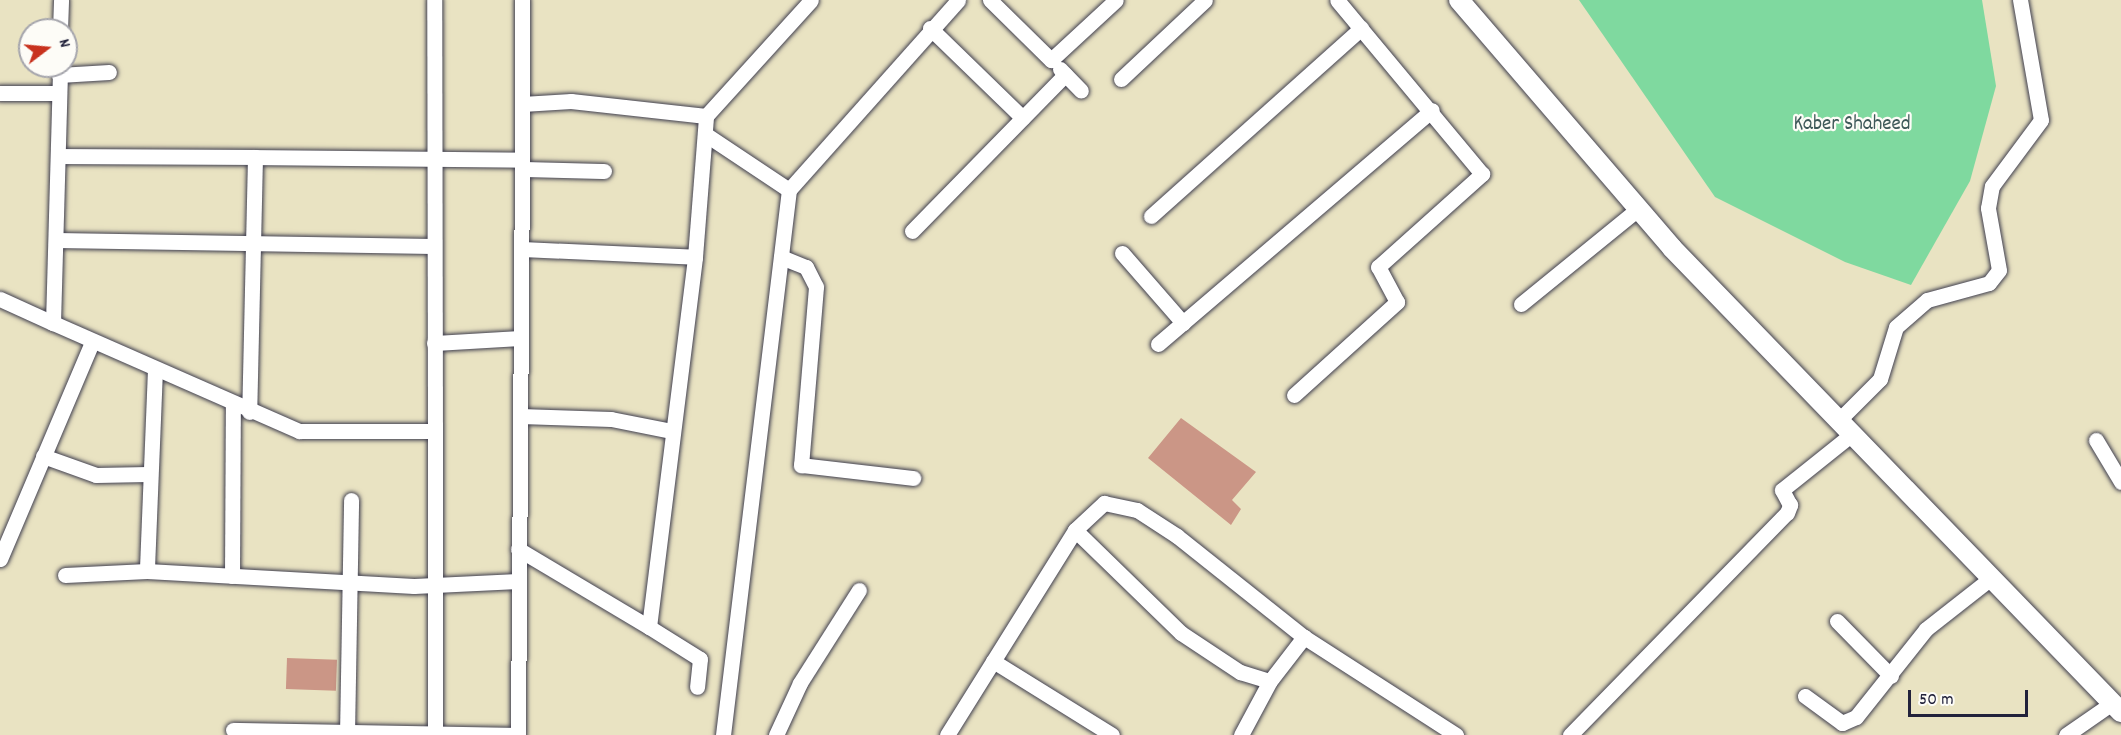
<!DOCTYPE html>
<style>
body{margin:0}
#map{position:relative;width:2121px;height:735px;overflow:hidden;background:#e9e3c2;font-family:Dekko,sans-serif}
div>[style]{position:absolute}
.green>*{inset:0;background:#7fd99f}
.building>*{inset:0;background:#cb9686;transform-origin:0 0}
.roads{filter:drop-shadow(0 0 2px #403f4f) drop-shadow(0 0 2px #403f4f)}
.minor>*{height:15px;margin:-7.5px;padding:0 7.5px;transform-origin:7.5px;border-radius:7.5px;background:#fff}
.tertiary>*{height:20px;margin:-10px;padding:0 10px;transform-origin:10px;border-radius:10px;background:#fff}
span{translate:-50% -50%;white-space:nowrap;text-align:center;line-height:1.15;-webkit-text-stroke:4.5px #fdfcf7;paint-order:stroke}
.park-label{font-size:21px;color:#3e5959}
.north{position:absolute;left:18px;top:18px;width:60px;height:60px;box-sizing:border-box;background:#fdfcf7;border:2px solid #a5a5ac;border-radius:50%;rotate:74deg;font-size:16px;font-weight:700;line-height:24px;text-align:center;color:#22223b}
.north::after{content:'';display:block;margin:auto;width:21px;height:27px;background:#c8321e;clip-path:polygon(50% 0,100% 100%,50% 72%,0 100%)}
.scale{position:absolute;left:1908px;top:690px;width:120px;height:27px;box-sizing:border-box;border:3px solid #22223b;border-top:0;padding-left:8px;font-size:18px;line-height:21px;white-space:nowrap;color:#22223b;-webkit-text-stroke:4px #fdfcf7;paint-order:stroke}
</style>
<div id="map">
<div class="green">
<i style="clip-path:polygon(1579px 0,1982px 0,1996px 86px,1970px 181px,1911px 285px,1845px 262px,1715px 197px)"></i>
</div>
<div class="building">
<i style="clip-path:polygon(1181px 418px,1256px 472px,1232px 500px,1241px 509px,1231px 525px,1148px 458px)"></i>
<i style="left:287px;top:658px;width:50px;height:31px;rotate:2deg"></i>
</div>
<div class="roads">
<div class="minor">
<i style="left:522px;top:0;width:160px;rotate:90deg"></i>
<i style="left:990px;top:0;width:86px;rotate:44.5deg"></i>
<i style="left:1051px;top:60px;width:88px;rotate:-42.7deg"></i>
<i style="left:930px;top:28px;width:129px;rotate:44.1deg"></i>
<i style="left:60px;top:30px;width:30px;rotate:-88deg"></i>
<i style="left:1060px;top:69px;width:30px;rotate:46deg"></i>
<i style="left:59px;top:75px;width:50px;rotate:-3.4deg"></i>
<i style="left:1121px;top:79px;width:115px;rotate:-43.2deg"></i>
<i style="left:0;top:93px;width:59px"></i>
<i style="left:706px;top:116px;width:156px;rotate:-47.8deg"></i>
<i style="left:705px;top:134px;width:101px;rotate:33.7deg"></i>
<i style="left:58px;top:156px;width:197px;rotate:0.3deg"></i>
<i style="left:255px;top:157px;width:255px;rotate:91.3deg"></i>
<i style="left:255px;top:157px;width:267px;rotate:0.6deg"></i>
<i style="left:522px;top:160px;width:575px;rotate:90.4deg"></i>
<i style="left:522px;top:169px;width:82px;rotate:1.4deg"></i>
<i style="left:1151px;top:216px;width:282px;rotate:-41.8deg"></i>
<i style="left:912px;top:231px;width:219px;rotate:-45.6deg"></i>
<i style="left:56px;top:240px;width:377px;rotate:0.9deg"></i>
<i style="left:522px;top:249px;width:173px;rotate:2.6deg"></i>
<i style="left:1122px;top:253px;width:93px;rotate:48.9deg"></i>
<i style="left:781px;top:257px;width:27px;rotate:22deg"></i>
<i style="left:806px;top:267px;width:22px;rotate:63deg"></i>
<i style="left:816px;top:287px;width:179px;rotate:94.8deg"></i>
<i style="left:801px;top:465px;width:113px;rotate:6.6deg"></i>
<i style="left:0;top:299px;width:58px;rotate:24.4deg"></i>
<i style="left:53px;top:323px;width:257px;rotate:-88.4deg"></i>
<i style="left:1521px;top:304px;width:152px;rotate:-39.1deg"></i>
<i style="left:53px;top:323px;width:269px;rotate:23.7deg"></i>
<i style="left:299px;top:431px;width:136px"></i>
<i style="left:435px;top:431px;width:431px;rotate:-90.1deg"></i>
<i style="left:434px;top:343px;width:87px;rotate:-3.3deg"></i>
<i style="left:1158px;top:344px;width:360px;rotate:-40.5deg"></i>
<i style="left:155px;top:369px;width:202px;rotate:92.3deg"></i>
<i style="left:147px;top:571px;width:267px;rotate:3.2deg"></i>
<i style="left:414px;top:586px;width:104px;rotate:-2.8deg"></i>
<i style="left:1294px;top:395px;width:139px;rotate:-42.1deg"></i>
<i style="left:1397px;top:302px;width:40px;rotate:-118deg"></i>
<i style="left:1378px;top:267px;width:140px;rotate:-41.8deg"></i>
<i style="left:1482px;top:174px;width:226px;rotate:-129.8deg"></i>
<i style="left:520px;top:416px;width:91px;rotate:1.9deg"></i>
<i style="left:611px;top:419px;width:61px;rotate:11.3deg"></i>
<i style="left:1839px;top:420px;width:58px;rotate:-45deg"></i>
<i style="left:1880px;top:379px;width:54px;rotate:-72.9deg"></i>
<i style="left:1896px;top:327px;width:41px;rotate:-41.1deg"></i>
<i style="left:1927px;top:300px;width:64px;rotate:-15.3deg"></i>
<i style="left:1989px;top:283px;width:16px;rotate:-52deg"></i>
<i style="left:1999px;top:270px;width:63px;rotate:-100.1deg"></i>
<i style="left:1988px;top:208px;width:22px;rotate:-80deg"></i>
<i style="left:1992px;top:186px;width:82px;rotate:-53.4deg"></i>
<i style="left:2041px;top:120px;width:122px;rotate:-99.9deg"></i>
<i style="left:2096px;top:440px;width:49px;rotate:59.2deg"></i>
<i style="left:43px;top:456px;width:56px;rotate:19.7deg"></i>
<i style="left:96px;top:475px;width:52px;rotate:-1.1deg"></i>
<i style="left:1075px;top:530px;width:148px;rotate:44.2deg"></i>
<i style="left:1181px;top:633px;width:71px;rotate:33.5deg"></i>
<i style="left:1240px;top:672px;width:31px;rotate:17deg"></i>
<i style="left:518px;top:549px;width:152px;rotate:30.8deg"></i>
<i style="left:649px;top:627px;width:373px;rotate:-82.9deg"></i>
<i style="left:695px;top:257px;width:141px;rotate:-85.5deg"></i>
<i style="left:706px;top:116px;width:136px;rotate:-173.7deg"></i>
<i style="left:571px;top:101px;width:49px;rotate:176.5deg"></i>
<i style="left:0;top:559px;width:236px;rotate:-67deg"></i>
<i style="left:65px;top:575px;width:82px;rotate:-2.8deg"></i>
<i style="left:232px;top:576px;width:170px;rotate:-89.7deg"></i>
<i style="left:1837px;top:621px;width:77px;rotate:45.5deg"></i>
<i style="left:649px;top:627px;width:60px;rotate:32.1deg"></i>
<i style="left:700px;top:659px;width:28px;rotate:96deg"></i>
<i style="left:993px;top:661px;width:140px;rotate:31.9deg"></i>
<i style="left:1805px;top:696px;width:46px;rotate:36.1deg"></i>
<i style="left:1842px;top:723px;width:15px;rotate:-23deg"></i>
<i style="left:1856px;top:717px;width:112px;rotate:-51.5deg"></i>
<i style="left:1926px;top:629px;width:83px;rotate:-38.1deg"></i>
<i style="left:233px;top:730px;width:278px;rotate:1deg"></i>
<i style="left:347px;top:735px;width:235px;rotate:-89deg"></i>
<i style="left:435px;top:735px;width:304px;rotate:-90deg"></i>
<i style="left:723px;top:735px;width:549px;rotate:-83.1deg"></i>
<i style="left:789px;top:190px;width:254px;rotate:-48.3deg"></i>
<i style="left:776px;top:735px;width:57px;rotate:-65.2deg"></i>
<i style="left:800px;top:683px;width:110px;rotate:-57.6deg"></i>
<i style="left:947px;top:735px;width:242px;rotate:-58deg"></i>
<i style="left:1075px;top:530px;width:40px;rotate:-43deg"></i>
<i style="left:1104px;top:503px;width:34px;rotate:12deg"></i>
<i style="left:1137px;top:510px;width:48px;rotate:33deg"></i>
<i style="left:1177px;top:536px;width:162px;rotate:38.5deg"></i>
<i style="left:1304px;top:637px;width:181px;rotate:32.8deg"></i>
<i style="left:1241px;top:735px;width:61px;rotate:-61.8deg"></i>
<i style="left:1270px;top:681px;width:56px;rotate:-52.3deg"></i>
<i style="left:1570px;top:735px;width:310px;rotate:-45.7deg"></i>
<i style="left:1787px;top:513px;width:9px;rotate:-69deg"></i>
<i style="left:1790px;top:505px;width:17px;rotate:-118deg"></i>
<i style="left:1782px;top:490px;width:90px;rotate:-38.7deg"></i>
<i style="left:2066px;top:735px;width:56px;rotate:-34.8deg"></i>
</div>
<div class="tertiary">
<i style="left:1459px;top:0;width:327px;rotate:49.3deg"></i>
<i style="left:1672px;top:248px;width:646px;rotate:45.94deg"></i>
</div>
</div>
<div class="park-label">
<span style="left:1852px;top:125px">Kaber Shaheed</span>
</div>
<div class="north">N</div>
<div class="scale">50 m</div>
</div>
